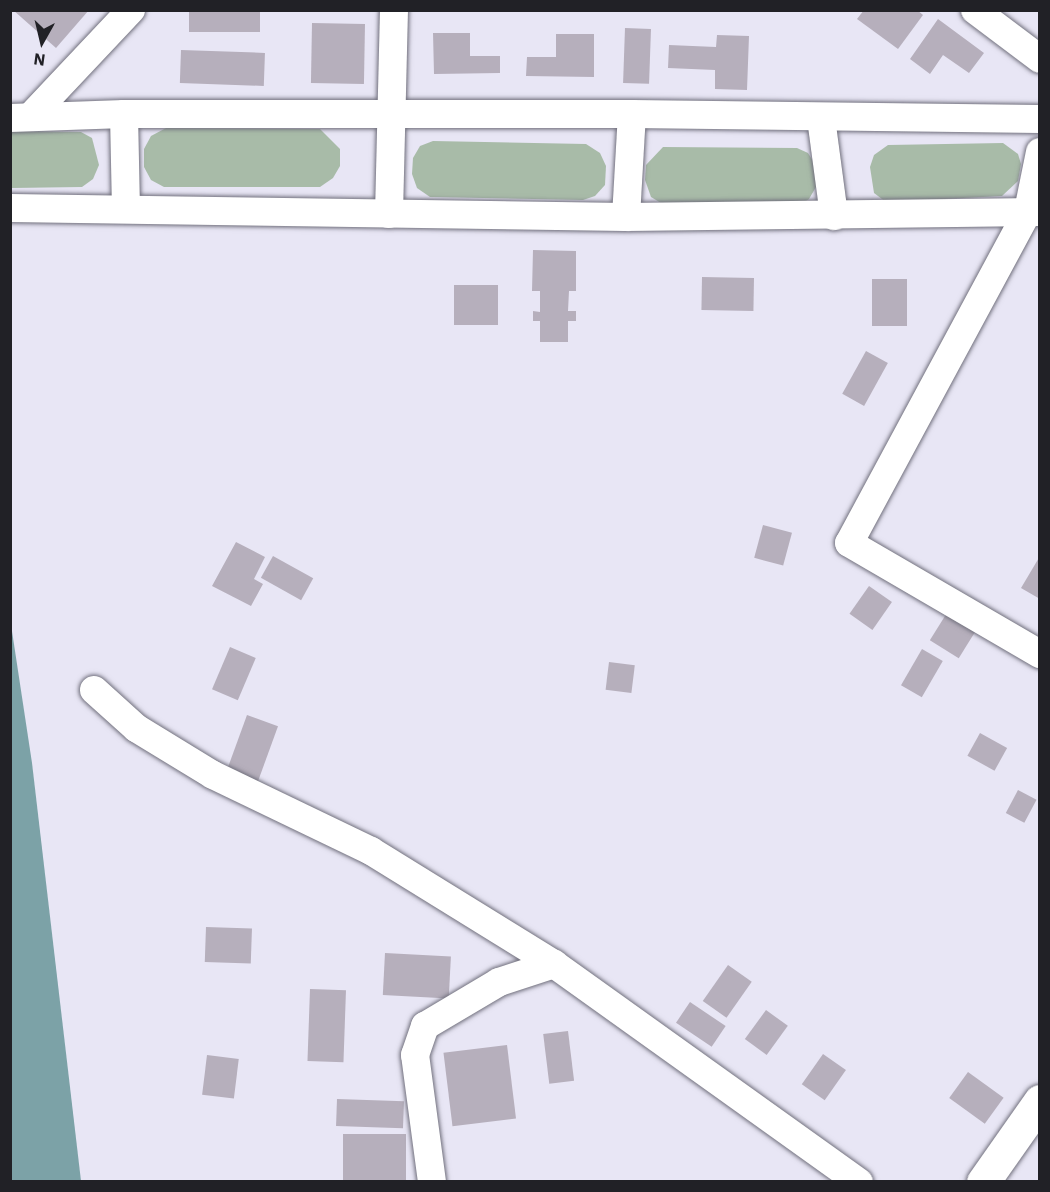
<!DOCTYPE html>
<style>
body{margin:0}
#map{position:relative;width:1050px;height:1192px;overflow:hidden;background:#e8e6f5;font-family:"IBM Plex Sans",sans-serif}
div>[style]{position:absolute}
.green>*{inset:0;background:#a8bba8}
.water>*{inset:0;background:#7ca2a7}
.building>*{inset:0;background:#b6afbc;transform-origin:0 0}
.roads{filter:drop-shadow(0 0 2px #71707d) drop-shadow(0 0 2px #71707d)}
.minor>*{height:28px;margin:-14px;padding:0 14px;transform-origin:14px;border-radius:14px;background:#fff}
.major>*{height:33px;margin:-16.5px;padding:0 16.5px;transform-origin:16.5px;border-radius:16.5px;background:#fff}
span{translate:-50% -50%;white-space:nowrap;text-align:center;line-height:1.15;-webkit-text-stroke:6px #e8e6f5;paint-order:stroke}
.frame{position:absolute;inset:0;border:12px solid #212126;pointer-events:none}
.north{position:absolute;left:12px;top:12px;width:60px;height:60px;-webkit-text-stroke:4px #e8e6f5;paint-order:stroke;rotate:188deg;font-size:16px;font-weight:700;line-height:24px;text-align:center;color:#212126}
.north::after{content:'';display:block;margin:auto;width:21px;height:27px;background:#212126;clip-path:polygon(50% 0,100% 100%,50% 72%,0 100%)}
</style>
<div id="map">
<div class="green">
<i style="clip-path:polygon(166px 128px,320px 129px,340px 149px,340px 166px,333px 178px,320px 187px,164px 187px,151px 180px,144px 167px,144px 149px,151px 136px)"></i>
<i style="clip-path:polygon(11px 131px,81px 132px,92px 138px,99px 165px,93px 179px,82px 187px,11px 188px)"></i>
<i style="clip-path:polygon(433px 141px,586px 144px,600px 153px,606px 166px,605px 185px,595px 196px,583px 200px,430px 197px,417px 188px,412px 174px,413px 158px,420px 146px)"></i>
<i style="clip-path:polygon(1003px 143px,1018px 154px,1021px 164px,1018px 181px,1002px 196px,886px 202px,874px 193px,870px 167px,874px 155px,888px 145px)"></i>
<i style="clip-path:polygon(663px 147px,797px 148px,808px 153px,816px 166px,816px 187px,809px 199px,797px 207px,666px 206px,651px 197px,645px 180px,646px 165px)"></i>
</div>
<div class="water">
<i style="clip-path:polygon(10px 618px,32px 763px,81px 1181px,11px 1181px)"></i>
</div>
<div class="building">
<i style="clip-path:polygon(13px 10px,89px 10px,56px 48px)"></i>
<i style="left:189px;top:10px;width:71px;height:22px"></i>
<i style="clip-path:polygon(864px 10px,917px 10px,923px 15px,898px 49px,857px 19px)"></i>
<i style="clip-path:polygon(938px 19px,984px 53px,969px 73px,943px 55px,930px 74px,910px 59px)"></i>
<i style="left:312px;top:23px;width:53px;height:60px;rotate:1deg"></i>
<i style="left:625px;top:28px;width:26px;height:55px;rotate:2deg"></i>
<i style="clip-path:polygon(433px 33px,470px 33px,470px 56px,500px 56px,500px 73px,434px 74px)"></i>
<i style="clip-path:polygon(556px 34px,594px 34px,594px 77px,526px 76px,527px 57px,556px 57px)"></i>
<i style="clip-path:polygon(717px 35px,749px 36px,747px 90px,715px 89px,715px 70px,668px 68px,669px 45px,716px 47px)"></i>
<i style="left:181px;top:50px;width:84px;height:33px;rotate:2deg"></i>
<i style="clip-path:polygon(533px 250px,576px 251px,576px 291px,569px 291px,568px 311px,576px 311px,576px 321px,568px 321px,568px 342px,540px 342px,540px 321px,533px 321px,533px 311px,540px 312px,540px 291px,532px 291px)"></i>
<i style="left:702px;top:277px;width:52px;height:33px;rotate:1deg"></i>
<i style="left:872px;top:279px;width:35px;height:47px"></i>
<i style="left:454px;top:285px;width:44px;height:40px"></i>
<i style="left:866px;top:351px;width:25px;height:49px;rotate:29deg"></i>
<i style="left:763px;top:525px;width:30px;height:34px;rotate:15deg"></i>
<i style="clip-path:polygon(236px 542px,265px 557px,254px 579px,263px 584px,251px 606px,212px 586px)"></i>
<i style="left:273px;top:556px;width:46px;height:25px;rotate:29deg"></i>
<i style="clip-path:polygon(1040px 556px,1040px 599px,1021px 588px)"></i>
<i style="left:869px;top:586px;width:28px;height:34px;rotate:35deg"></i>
<i style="left:950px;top:608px;width:34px;height:38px;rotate:32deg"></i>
<i style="left:230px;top:647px;width:28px;height:46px;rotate:23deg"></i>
<i style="left:922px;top:649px;width:24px;height:42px;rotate:30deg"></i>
<i style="left:609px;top:662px;width:26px;height:28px;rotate:7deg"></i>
<i style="left:247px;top:715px;width:33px;height:59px;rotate:20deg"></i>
<i style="left:980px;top:733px;width:31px;height:26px;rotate:29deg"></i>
<i style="left:1018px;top:790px;width:21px;height:26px;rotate:28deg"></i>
<i style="left:206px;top:927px;width:46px;height:35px;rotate:2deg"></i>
<i style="left:385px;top:953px;width:66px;height:42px;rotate:3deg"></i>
<i style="left:728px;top:965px;width:29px;height:44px;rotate:35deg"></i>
<i style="left:310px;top:989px;width:36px;height:72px;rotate:2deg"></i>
<i style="left:690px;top:1002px;width:43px;height:25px;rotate:34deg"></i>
<i style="left:766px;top:1010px;width:27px;height:36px;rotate:36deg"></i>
<i style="left:568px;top:1031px;width:50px;height:25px;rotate:83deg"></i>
<i style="left:507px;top:1045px;width:74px;height:64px;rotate:83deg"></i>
<i style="left:823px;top:1054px;width:28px;height:37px;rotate:35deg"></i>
<i style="left:207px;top:1055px;width:32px;height:40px;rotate:7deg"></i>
<i style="left:968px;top:1072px;width:44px;height:32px;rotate:36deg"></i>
<i style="left:337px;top:1099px;width:67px;height:27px;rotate:2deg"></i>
<i style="left:343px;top:1134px;width:63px;height:48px"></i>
</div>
<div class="roads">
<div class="minor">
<i style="left:975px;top:10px;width:81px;rotate:37deg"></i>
<i style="left:124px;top:114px;width:93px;rotate:88.8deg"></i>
<i style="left:31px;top:116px;width:146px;rotate:-46.7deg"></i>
<i style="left:10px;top:118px;width:114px;rotate:-2deg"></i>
<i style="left:124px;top:114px;width:508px"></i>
<i style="left:632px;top:114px;width:408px;rotate:0.7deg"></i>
<i style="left:821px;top:118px;width:99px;rotate:82.4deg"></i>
<i style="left:1040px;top:152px;width:60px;rotate:101.5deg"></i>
<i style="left:1028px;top:211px;width:377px;rotate:118.3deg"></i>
<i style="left:849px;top:543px;width:221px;rotate:30.2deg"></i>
<i style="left:10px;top:208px;width:616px;rotate:0.84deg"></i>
<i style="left:626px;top:217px;width:414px;rotate:-0.7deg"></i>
<i style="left:389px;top:214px;width:204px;rotate:-88.6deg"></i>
<i style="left:626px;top:217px;width:103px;rotate:-86.7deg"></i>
<i style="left:94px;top:690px;width:57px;rotate:42.1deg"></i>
<i style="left:136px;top:728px;width:90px;rotate:31.4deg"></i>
<i style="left:213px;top:775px;width:175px;rotate:25.7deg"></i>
<i style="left:371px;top:851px;width:215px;rotate:31.7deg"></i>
<i style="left:554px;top:964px;width:375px;rotate:35.6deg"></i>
<i style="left:432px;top:1182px;width:128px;rotate:-97.6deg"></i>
<i style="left:415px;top:1055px;width:31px;rotate:-71deg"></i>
<i style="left:425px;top:1026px;width:86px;rotate:-30.7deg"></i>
<i style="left:499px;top:982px;width:58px;rotate:-18.1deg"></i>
</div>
<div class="major">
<i style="left:983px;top:1182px;width:99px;rotate:-54.9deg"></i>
</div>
</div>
<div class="frame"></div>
<div class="north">N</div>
</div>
